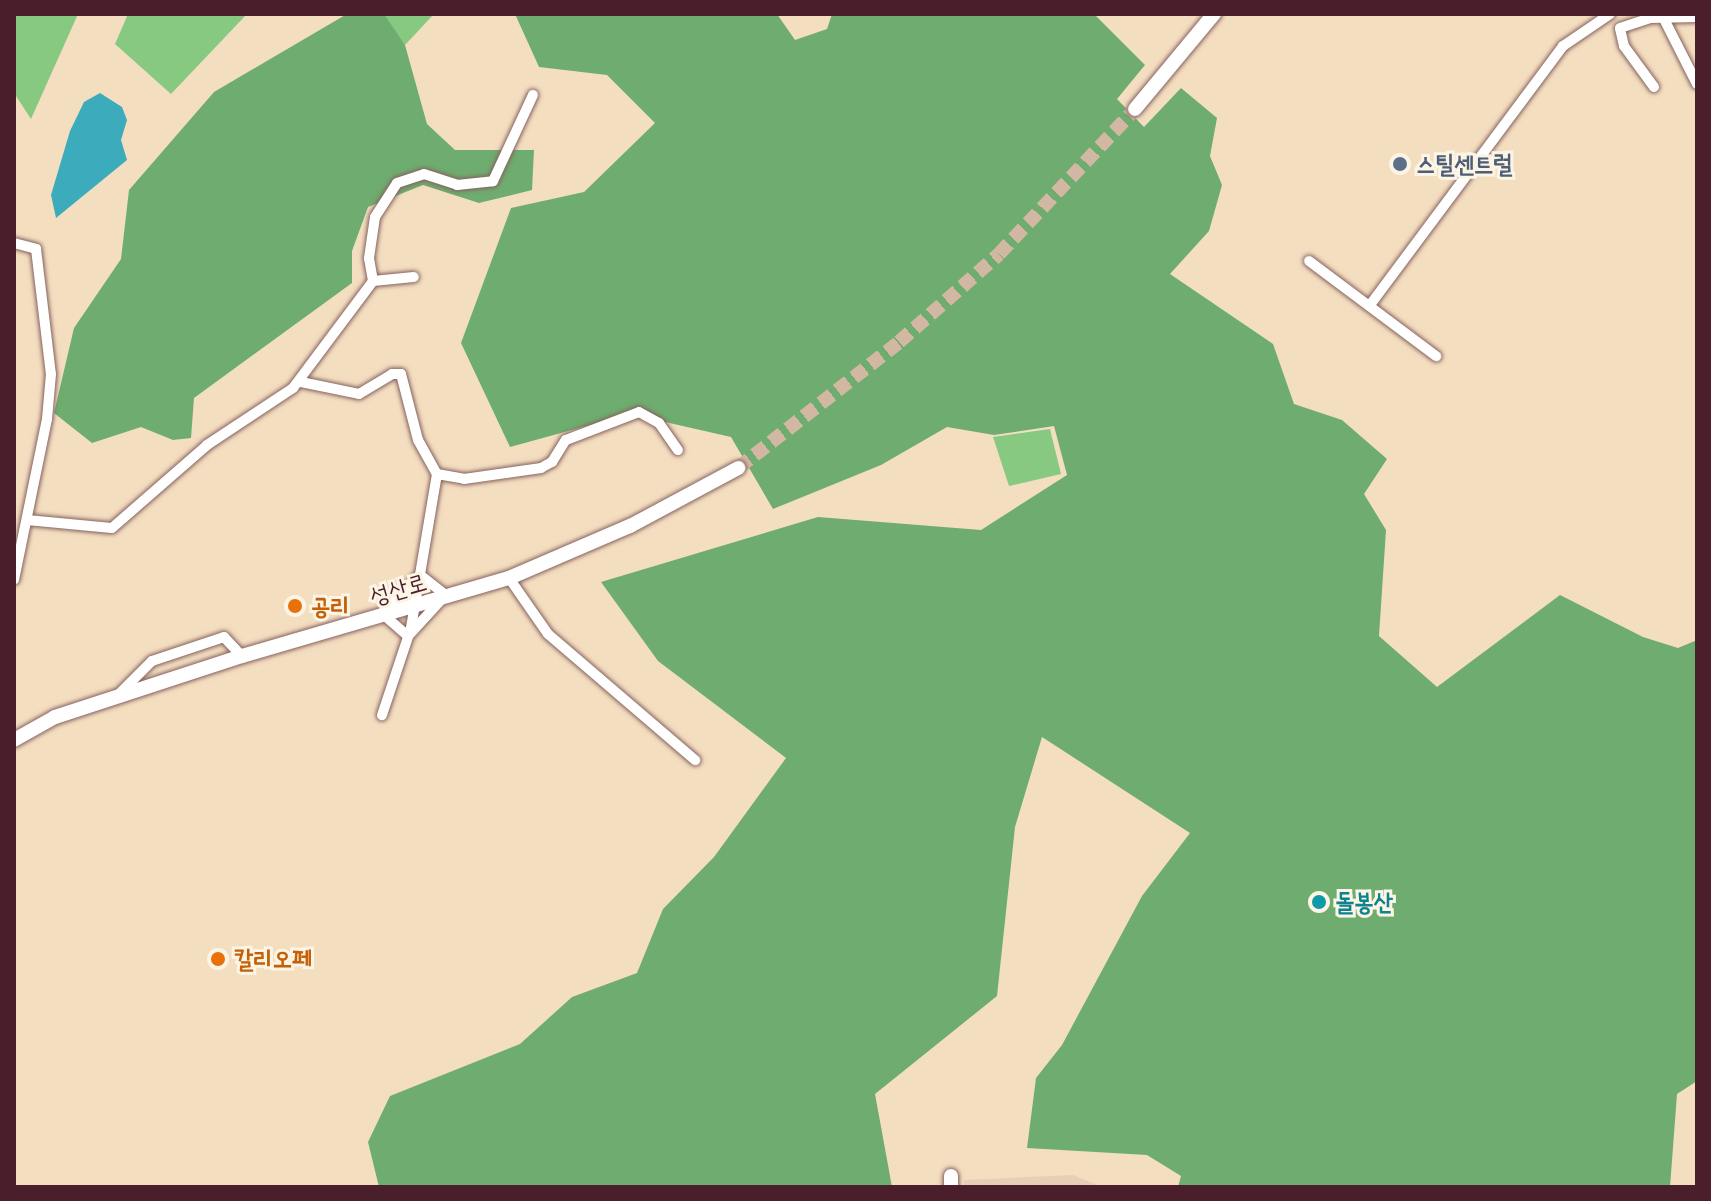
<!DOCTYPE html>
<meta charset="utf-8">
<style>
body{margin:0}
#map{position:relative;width:1711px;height:1201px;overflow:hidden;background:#f4dec0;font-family:"Patrick Hand","Poor Story",sans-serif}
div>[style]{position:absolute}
.built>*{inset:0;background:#e6d0b5}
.green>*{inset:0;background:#88c981}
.forest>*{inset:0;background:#6ead6f}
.water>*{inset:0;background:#3cabbb}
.secondary-tunnel>*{height:14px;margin-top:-7px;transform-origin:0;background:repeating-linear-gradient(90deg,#d2b8a2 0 14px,transparent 0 21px)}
.roads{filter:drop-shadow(0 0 2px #86625f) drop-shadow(0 0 2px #86625f)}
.street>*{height:10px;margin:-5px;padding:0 5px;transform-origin:5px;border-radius:5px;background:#fff}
.secondary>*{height:14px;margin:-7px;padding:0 7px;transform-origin:7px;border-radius:7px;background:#fff}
.dots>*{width:22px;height:22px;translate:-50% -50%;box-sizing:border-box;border:4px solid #fcf5e5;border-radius:50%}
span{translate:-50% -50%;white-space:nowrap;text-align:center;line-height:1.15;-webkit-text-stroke:6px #fcf5e5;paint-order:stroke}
.service-label{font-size:24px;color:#4e5e75;font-weight:700}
.left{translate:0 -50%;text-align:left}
.street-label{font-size:24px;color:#4a1f2b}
.food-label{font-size:24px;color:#c56008;font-weight:700}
.culture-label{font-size:24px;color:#0d838f;font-weight:700}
.frame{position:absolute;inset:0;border:16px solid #4a1f2b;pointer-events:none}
</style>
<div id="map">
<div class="built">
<i style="clip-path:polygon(1073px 1175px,1102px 1187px,964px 1187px,964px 1180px)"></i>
</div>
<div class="green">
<i style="clip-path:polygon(14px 14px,78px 14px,31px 119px,14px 93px)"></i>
<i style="clip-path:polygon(128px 14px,247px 14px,171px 94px,115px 44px)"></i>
<i style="clip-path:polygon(380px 14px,434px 14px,405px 45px)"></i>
<i style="clip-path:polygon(1050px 429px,1061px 474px,1009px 486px,993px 437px)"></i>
</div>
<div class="forest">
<i style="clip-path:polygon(347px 14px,384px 14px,405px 45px,427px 124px,455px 150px,534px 150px,532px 190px,479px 203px,423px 185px,368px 207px,352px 251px,352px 283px,194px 398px,191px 438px,173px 440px,141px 427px,92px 443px,54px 413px,74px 328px,121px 259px,129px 190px,214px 92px)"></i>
<i style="clip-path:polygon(515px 14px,777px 14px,795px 40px,827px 29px,832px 14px,1094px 14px,1145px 65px,1117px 99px,1144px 127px,1181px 88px,1217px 118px,1210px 156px,1222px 185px,1209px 231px,1170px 274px,1273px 344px,1294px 404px,1342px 420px,1387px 459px,1364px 494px,1386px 530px,1379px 636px,1437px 687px,1560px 595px,1643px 637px,1678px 648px,1697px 640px,1697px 1081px,1677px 1094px,1670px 1187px,1178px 1187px,1181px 1176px,1147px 1155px,1027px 1148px,1036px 1078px,1062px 1045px,1142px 896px,1190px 833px,1042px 737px,1015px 827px,997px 996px,875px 1094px,892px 1187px,379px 1187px,368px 1142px,390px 1096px,520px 1044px,572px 997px,637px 973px,663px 909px,714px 857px,786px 758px,658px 661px,601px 582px,818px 517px,981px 530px,1067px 475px,1054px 426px,994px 435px,947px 427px,881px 465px,773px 509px,731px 437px,630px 414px,510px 447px,461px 343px,511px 208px,584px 192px,655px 123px,607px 75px,539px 67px)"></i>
</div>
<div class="water">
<i style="clip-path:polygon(100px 93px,122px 107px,127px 120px,121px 140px,127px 160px,56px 218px,51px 195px,70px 131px,84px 102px)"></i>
</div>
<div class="secondary-tunnel">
<i style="left:738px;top:468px;width:204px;rotate:-38deg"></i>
<i style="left:899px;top:342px;width:133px;rotate:-41.3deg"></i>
<i style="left:999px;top:254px;width:199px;rotate:-46.8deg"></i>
</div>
<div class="roads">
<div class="street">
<i style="left:1663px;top:17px;width:75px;rotate:63.1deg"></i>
<i style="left:1654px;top:87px;width:51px;rotate:-126.2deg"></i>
<i style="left:1624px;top:46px;width:18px;rotate:-103deg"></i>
<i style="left:1620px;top:28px;width:32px;rotate:-18deg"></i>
<i style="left:1650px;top:18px;width:47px;rotate:-1.2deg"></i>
<i style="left:14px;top:243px;width:23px;rotate:15deg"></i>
<i style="left:36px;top:249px;width:126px;rotate:83.2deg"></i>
<i style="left:51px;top:374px;width:45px;rotate:95.1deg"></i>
<i style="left:47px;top:419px;width:164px;rotate:101.6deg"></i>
<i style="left:1309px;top:261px;width:159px;rotate:36.8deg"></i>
<i style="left:373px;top:281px;width:41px;rotate:-5.6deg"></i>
<i style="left:1370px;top:305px;width:323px;rotate:-53.3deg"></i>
<i style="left:1563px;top:46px;width:57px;rotate:-34.2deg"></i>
<i style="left:301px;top:382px;width:59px;rotate:11.7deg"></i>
<i style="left:359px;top:394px;width:39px;rotate:-31deg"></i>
<i style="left:392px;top:374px;width:9px"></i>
<i style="left:401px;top:374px;width:68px;rotate:75.6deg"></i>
<i style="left:418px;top:440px;width:39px;rotate:61deg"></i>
<i style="left:437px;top:474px;width:156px;rotate:99.6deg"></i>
<i style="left:411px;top:628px;width:92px;rotate:108.4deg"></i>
<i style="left:437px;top:474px;width:27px;rotate:10deg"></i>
<i style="left:464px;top:479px;width:78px;rotate:-8.1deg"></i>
<i style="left:541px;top:468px;width:13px;rotate:-29deg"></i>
<i style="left:552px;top:462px;width:26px;rotate:-58deg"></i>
<i style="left:566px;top:440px;width:78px;rotate:-21deg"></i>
<i style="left:639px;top:412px;width:23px;rotate:29deg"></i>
<i style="left:659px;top:423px;width:33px;rotate:55deg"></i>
<i style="left:27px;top:520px;width:85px;rotate:5.4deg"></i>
<i style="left:112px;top:528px;width:126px;rotate:-41.1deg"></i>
<i style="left:207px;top:445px;width:103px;rotate:-33.5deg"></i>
<i style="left:293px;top:388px;width:134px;rotate:-53.2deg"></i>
<i style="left:373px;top:281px;width:23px;rotate:-100deg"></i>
<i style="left:369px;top:258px;width:41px;rotate:-81.7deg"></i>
<i style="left:375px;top:217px;width:40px;rotate:-57.1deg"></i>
<i style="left:397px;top:183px;width:28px;rotate:-18deg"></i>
<i style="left:424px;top:174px;width:35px;rotate:18deg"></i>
<i style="left:457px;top:185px;width:36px;rotate:-6deg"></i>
<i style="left:493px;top:181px;width:95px;rotate:-65.1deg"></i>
<i style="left:509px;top:578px;width:68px;rotate:55.1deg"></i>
<i style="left:548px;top:634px;width:194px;rotate:40.6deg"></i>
<i style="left:383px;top:612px;width:52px;rotate:-45deg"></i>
<i style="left:420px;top:575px;width:34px;rotate:38deg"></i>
<i style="left:385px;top:616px;width:30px;rotate:41deg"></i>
<i style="left:408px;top:636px;width:50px;rotate:-47.4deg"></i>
<i style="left:118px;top:695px;width:48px;rotate:-45deg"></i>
<i style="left:152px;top:661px;width:76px;rotate:-18.4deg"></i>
<i style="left:224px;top:637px;width:26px;rotate:47deg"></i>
</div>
<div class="secondary">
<i style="left:1135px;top:109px;width:124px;rotate:-50.3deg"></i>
<i style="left:14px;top:740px;width:47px;rotate:-29.3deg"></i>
<i style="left:55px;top:717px;width:197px;rotate:-18.1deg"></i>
<i style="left:242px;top:656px;width:278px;rotate:-16.3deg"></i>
<i style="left:509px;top:578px;width:132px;rotate:-23.3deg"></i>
<i style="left:630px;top:526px;width:123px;rotate:-28.2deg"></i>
<i style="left:951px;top:1176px;width:11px;rotate:90deg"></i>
</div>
</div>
<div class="dots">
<i style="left:1400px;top:164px;background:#5c6f8a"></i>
<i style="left:295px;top:606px;background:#e8710a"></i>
<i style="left:1319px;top:902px;background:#0f9aa8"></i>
<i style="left:218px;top:959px;background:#e8710a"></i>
</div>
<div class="service-label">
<span class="left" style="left:1416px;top:164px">스틸센트럴</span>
</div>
<div class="street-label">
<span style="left:398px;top:589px;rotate:-16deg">성산로</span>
</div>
<div class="food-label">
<span class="left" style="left:311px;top:606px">공리</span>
<span class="left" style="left:234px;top:959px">칼리오페</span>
</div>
<div class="culture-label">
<span class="left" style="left:1335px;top:902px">돌봉산</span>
</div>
<div class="frame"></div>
</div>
